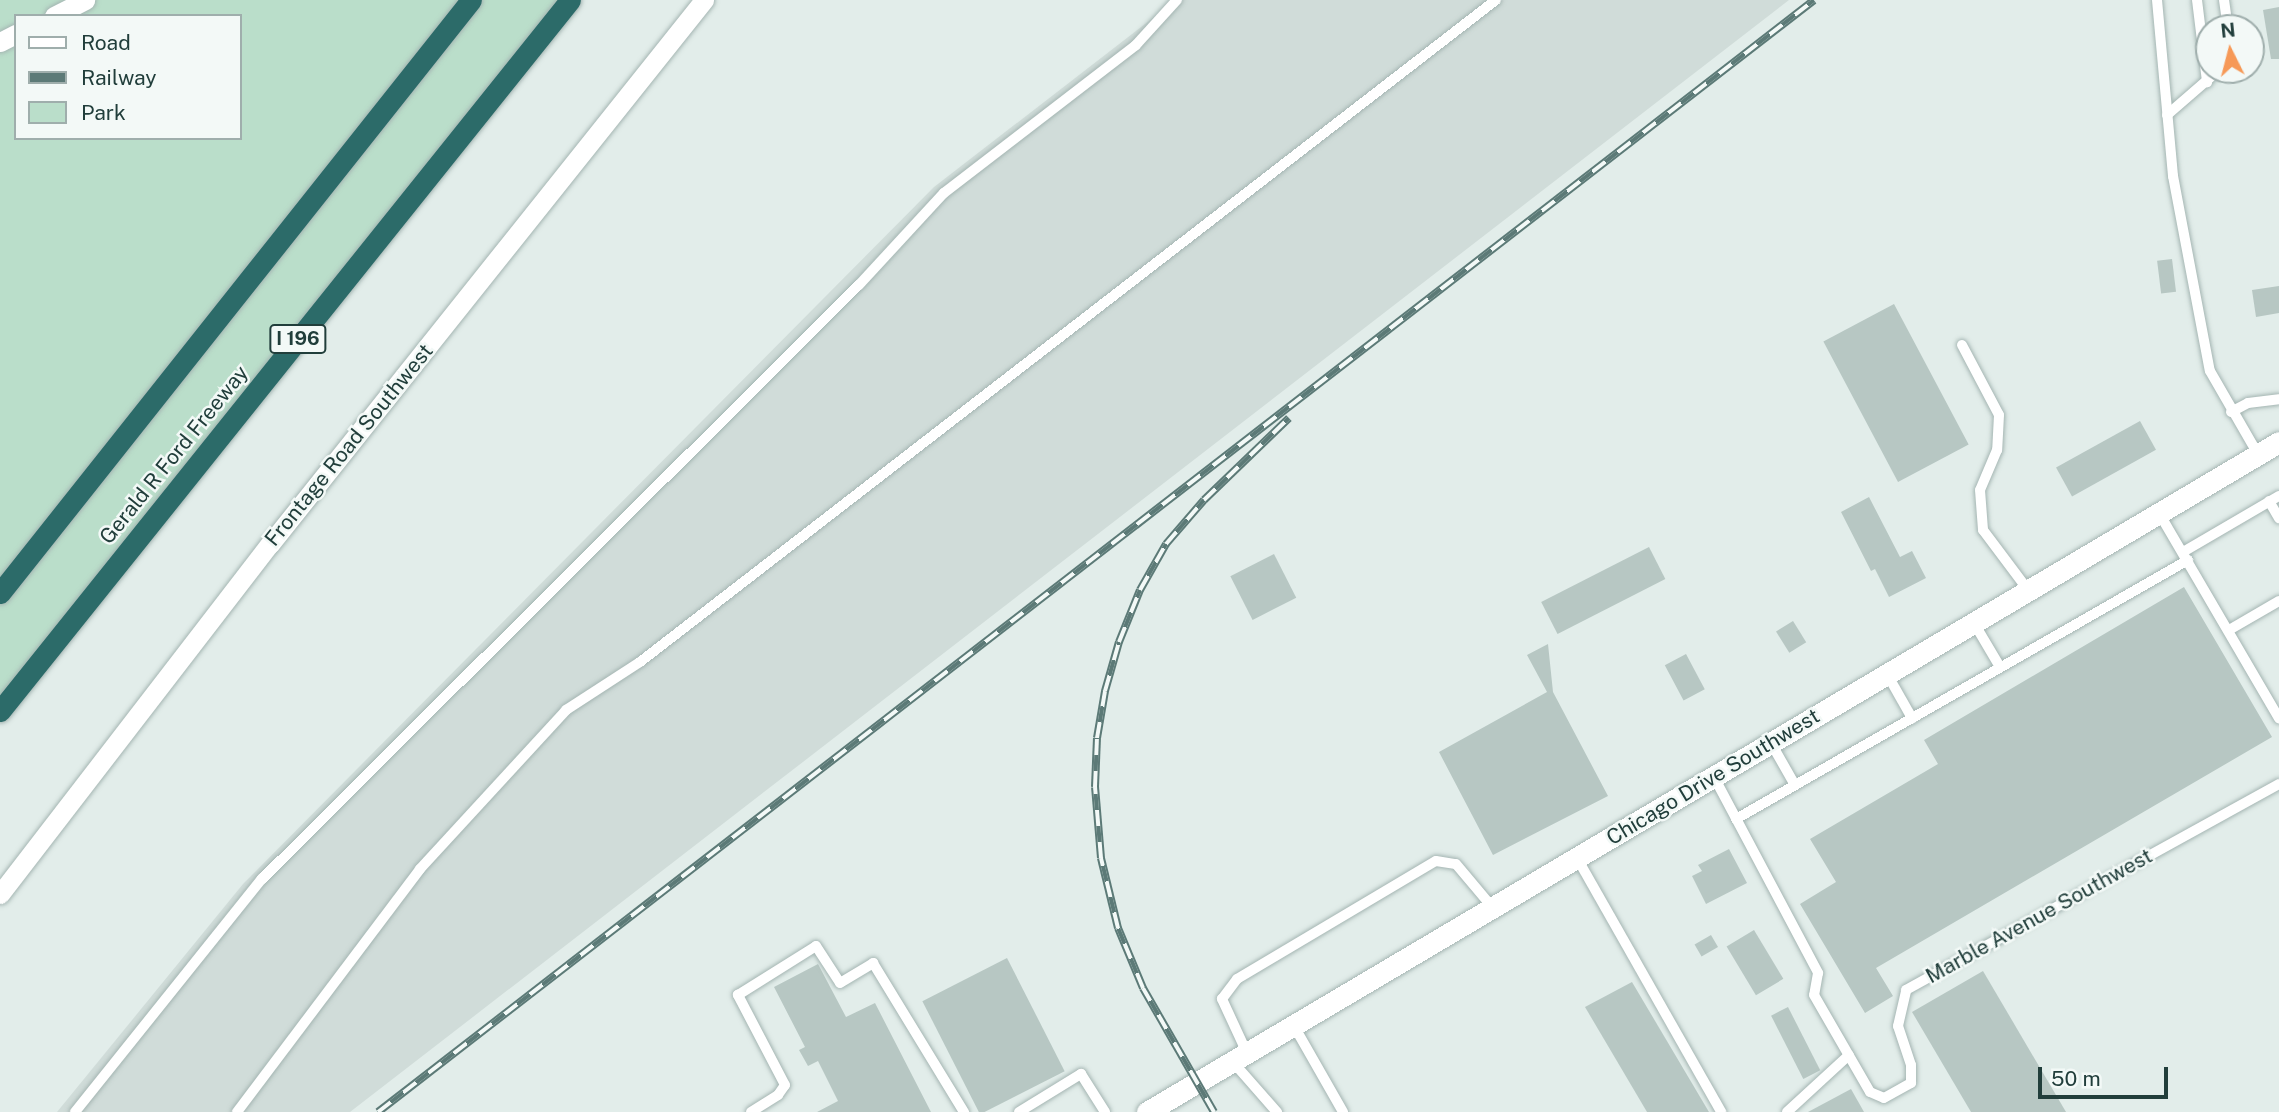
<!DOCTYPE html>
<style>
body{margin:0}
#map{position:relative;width:2279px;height:1112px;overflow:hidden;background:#e2edea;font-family:"Public Sans",sans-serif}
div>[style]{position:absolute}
.built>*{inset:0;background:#d0dcd9}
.green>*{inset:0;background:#badeca}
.building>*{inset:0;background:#b7c7c3;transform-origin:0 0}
.roads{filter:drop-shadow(0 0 2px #a4b5b2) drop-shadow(0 0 2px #a4b5b2)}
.lane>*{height:10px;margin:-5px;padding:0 5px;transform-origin:5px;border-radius:5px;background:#fff}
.street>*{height:19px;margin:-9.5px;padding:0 9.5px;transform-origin:9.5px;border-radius:9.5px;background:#fff}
.secondary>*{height:21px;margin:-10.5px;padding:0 10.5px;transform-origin:10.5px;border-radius:10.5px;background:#fff}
.highway>*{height:21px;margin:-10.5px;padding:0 10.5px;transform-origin:10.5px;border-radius:10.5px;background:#2c6b69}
.rail>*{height:8px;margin-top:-4px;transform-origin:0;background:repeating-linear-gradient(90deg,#f3f9f7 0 16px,#5c7a77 0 32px);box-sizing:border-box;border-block:2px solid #5c7a77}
span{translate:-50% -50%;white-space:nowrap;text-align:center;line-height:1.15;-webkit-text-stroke:5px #f3f9f7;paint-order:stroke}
.shield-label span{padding:2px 5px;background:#f3f9f7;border:2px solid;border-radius:5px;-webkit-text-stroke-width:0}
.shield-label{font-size:19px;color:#213e3b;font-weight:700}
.street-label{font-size:21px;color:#213e3b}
.legend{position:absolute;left:14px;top:14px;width:228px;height:126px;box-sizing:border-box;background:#f3f9f7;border:2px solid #9faeac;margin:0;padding:9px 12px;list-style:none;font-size:21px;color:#213e3b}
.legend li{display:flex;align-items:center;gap:14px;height:35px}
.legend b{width:35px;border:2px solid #9faeac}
.north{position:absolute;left:2195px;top:14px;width:70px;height:70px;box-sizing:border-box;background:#f3f9f7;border:2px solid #9faeac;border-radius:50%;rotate:354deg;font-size:19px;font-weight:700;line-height:28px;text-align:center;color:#213e3b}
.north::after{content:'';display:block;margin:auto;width:24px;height:32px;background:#f69957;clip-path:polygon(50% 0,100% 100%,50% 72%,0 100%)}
.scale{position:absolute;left:2038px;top:1067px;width:130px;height:32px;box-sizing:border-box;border:4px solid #213e3b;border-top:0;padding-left:9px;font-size:21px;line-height:24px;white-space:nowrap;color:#213e3b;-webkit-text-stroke:5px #f3f9f7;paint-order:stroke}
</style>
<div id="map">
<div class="built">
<i style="clip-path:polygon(1176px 0,1789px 0,350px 1112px,57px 1112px,243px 884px,934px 187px)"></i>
</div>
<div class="green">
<i style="clip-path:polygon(evenodd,0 0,570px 0,0 711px,0 0,16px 16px,240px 16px,240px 138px,16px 138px,16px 16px)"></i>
</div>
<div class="building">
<i style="clip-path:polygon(2279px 7px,2279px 59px,2271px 59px,2263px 10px)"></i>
<i style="left:2172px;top:259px;width:33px;height:15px;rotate:83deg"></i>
<i style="clip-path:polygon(2279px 286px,2279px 313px,2256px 317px,2252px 290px)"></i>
<i style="left:1894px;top:304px;width:159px;height:80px;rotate:62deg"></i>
<i style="left:2140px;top:421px;width:33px;height:96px;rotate:61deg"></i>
<i style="clip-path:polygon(1869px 497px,1900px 557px,1912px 551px,1926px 578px,1889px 597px,1875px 569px,1871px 571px,1841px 512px)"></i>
<i style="left:1649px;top:547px;width:36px;height:121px;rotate:63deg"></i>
<i style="left:1274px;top:554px;width:49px;height:49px;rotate:63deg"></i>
<i style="clip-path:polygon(2184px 587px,2272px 737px,1876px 968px,1893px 996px,1865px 1013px,1800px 904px,1836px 882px,1810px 839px,1938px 764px,1924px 740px)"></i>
<i style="left:1793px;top:621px;width:25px;height:20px;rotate:58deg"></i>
<i style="clip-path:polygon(1548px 644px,1553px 692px,1608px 796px,1493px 855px,1439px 752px,1547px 692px,1527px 655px)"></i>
<i style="left:1686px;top:654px;width:40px;height:24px;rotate:62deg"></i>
<i style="clip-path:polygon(1729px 849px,1747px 883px,1706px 904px,1692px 876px,1702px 871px,1698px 865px)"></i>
<i style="left:1754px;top:930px;width:57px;height:32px;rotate:59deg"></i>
<i style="left:1711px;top:935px;width:14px;height:19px;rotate:60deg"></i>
<i style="left:1007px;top:958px;width:127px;height:95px;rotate:63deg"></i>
<i style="clip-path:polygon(818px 964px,846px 1017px,875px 1003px,931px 1112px,817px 1112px,838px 1101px,818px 1061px,808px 1066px,799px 1050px,805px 1047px,774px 987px)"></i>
<i style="clip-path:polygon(1983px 971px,2066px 1112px,1971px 1112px,1912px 1012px)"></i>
<i style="clip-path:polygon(1632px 982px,1709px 1112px,1647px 1112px,1585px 1007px)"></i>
<i style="left:1788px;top:1007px;width:71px;height:19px;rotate:63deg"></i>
<i style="clip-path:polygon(1851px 1089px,1864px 1112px,1808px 1112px)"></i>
</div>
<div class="roads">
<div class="lane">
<i style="left:2157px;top:0;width:177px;rotate:84.8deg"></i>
<i style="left:2173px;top:176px;width:198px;rotate:79.3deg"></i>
<i style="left:2210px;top:371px;width:96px;rotate:60deg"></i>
<i style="left:2197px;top:0;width:83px;rotate:83deg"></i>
<i style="left:2224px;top:0;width:28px;rotate:82deg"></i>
<i style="left:2167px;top:115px;width:69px;rotate:-40.9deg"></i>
<i style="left:1962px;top:345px;width:79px;rotate:62.1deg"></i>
<i style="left:1999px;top:415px;width:35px;rotate:93deg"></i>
<i style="left:1997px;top:450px;width:43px;rotate:113deg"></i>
<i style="left:1980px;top:490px;width:40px;rotate:85.7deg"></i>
<i style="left:1983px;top:530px;width:75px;rotate:53.1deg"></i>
<i style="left:2231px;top:412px;width:19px;rotate:-28deg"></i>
<i style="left:2248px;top:403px;width:31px;rotate:-7deg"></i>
<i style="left:2269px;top:501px;width:20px;rotate:60deg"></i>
<i style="left:2159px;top:513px;width:238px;rotate:59.7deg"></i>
<i style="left:2183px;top:552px;width:111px;rotate:-30.3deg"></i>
<i style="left:1974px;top:623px;width:51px;rotate:59.4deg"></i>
<i style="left:2229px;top:630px;width:58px;rotate:-30.1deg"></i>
<i style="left:1887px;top:674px;width:51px;rotate:60.4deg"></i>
<i style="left:1771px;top:743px;width:48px;rotate:60.3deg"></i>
<i style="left:1714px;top:777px;width:222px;rotate:62deg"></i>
<i style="left:1818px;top:973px;width:22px;rotate:100deg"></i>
<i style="left:1814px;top:995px;width:112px;rotate:60deg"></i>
<i style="left:1870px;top:1092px;width:15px;rotate:23deg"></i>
<i style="left:1884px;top:1098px;width:31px;rotate:-29deg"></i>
<i style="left:1911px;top:1083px;width:18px;rotate:-90deg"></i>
<i style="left:1911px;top:1065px;width:41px;rotate:-108.4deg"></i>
<i style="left:1898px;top:1026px;width:37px;rotate:-77deg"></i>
<i style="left:1906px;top:990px;width:426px;rotate:-28.9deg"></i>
<i style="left:1736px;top:819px;width:521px;rotate:-29.81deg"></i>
<i style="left:1577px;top:858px;width:292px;rotate:60.4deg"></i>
<i style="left:1294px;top:1026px;width:99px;rotate:60.3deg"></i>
<i style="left:1247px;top:1053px;width:60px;rotate:-114.8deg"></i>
<i style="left:1222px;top:999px;width:25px;rotate:-53deg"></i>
<i style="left:1237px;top:979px;width:231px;rotate:-30.7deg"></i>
<i style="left:1436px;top:861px;width:20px;rotate:9deg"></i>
<i style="left:1456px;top:864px;width:57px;rotate:49.9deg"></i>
<i style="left:1233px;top:1062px;width:67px;rotate:48.7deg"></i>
<i style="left:75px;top:1112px;width:299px;rotate:-51.3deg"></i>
<i style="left:262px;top:879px;width:842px;rotate:-44.86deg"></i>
<i style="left:859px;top:285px;width:125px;rotate:-47.3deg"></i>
<i style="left:944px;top:193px;width:242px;rotate:-37.6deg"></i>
<i style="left:1136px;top:45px;width:61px;rotate:-47.7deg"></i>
<i style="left:237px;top:1112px;width:304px;rotate:-53deg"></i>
<i style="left:420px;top:869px;width:216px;rotate:-47.4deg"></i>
<i style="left:566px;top:710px;width:88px;rotate:-33deg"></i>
<i style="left:640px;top:662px;width:1082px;rotate:-37.72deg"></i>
<i style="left:751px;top:1112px;width:32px;rotate:-32deg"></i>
<i style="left:778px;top:1095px;width:12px;rotate:-55deg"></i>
<i style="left:785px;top:1085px;width:102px;rotate:-117.6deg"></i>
<i style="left:738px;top:995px;width:92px;rotate:-32.1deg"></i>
<i style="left:816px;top:946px;width:44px;rotate:57deg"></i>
<i style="left:840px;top:983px;width:39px;rotate:-31deg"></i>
<i style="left:873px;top:963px;width:175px;rotate:58.6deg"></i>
<i style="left:1019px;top:1112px;width:73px;rotate:-31.5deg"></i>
<i style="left:1081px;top:1074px;width:45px;rotate:57.7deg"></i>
<i style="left:1787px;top:1112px;width:84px;rotate:-42.6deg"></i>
</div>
<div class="street">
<i style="left:54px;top:16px;width:35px;rotate:-27deg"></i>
<i style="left:0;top:42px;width:18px;rotate:-27deg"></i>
<i style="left:0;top:894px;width:442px;rotate:-52.4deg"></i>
<i style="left:270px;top:544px;width:696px;rotate:-51.42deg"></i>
</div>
<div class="secondary">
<i style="left:1147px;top:1112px;width:1315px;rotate:-30.62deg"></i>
</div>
<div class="highway">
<i style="left:0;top:593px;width:757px;rotate:-51.54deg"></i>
<i style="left:0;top:711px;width:911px;rotate:-51.28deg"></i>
</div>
</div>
<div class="rail">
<i style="left:378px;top:1112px;width:1816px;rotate:-37.75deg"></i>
<i style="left:1214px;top:1112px;width:143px;rotate:-119.8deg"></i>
<i style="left:1143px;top:988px;width:65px;rotate:-112.6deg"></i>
<i style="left:1118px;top:928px;width:72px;rotate:-103.7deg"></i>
<i style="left:1101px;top:858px;width:71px;rotate:-94.8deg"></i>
<i style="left:1095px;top:787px;width:49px;rotate:-87.7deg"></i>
<i style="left:1097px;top:738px;width:48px;rotate:-80.3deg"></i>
<i style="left:1105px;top:691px;width:51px;rotate:-74.1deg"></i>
<i style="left:1119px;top:642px;width:56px;rotate:-68deg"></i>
<i style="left:1140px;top:590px;width:53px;rotate:-60.5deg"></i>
<i style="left:1166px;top:544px;width:58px;rotate:-49.2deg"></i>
<i style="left:1204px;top:500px;width:118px;rotate:-44deg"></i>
</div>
<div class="shield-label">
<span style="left:298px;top:339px">I 196</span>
</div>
<div class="street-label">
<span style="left:349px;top:445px;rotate:-51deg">Frontage Road Southwest</span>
<span style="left:174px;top:455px;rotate:-51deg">Gerald R Ford Freeway</span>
<span style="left:1713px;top:777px;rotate:-31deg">Chicago Drive Southwest</span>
<span style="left:2039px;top:916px;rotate:-29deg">Marble Avenue Southwest</span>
</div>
<ul class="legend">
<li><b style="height:9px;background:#fff"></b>Road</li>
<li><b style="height:9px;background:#5c7a77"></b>Railway</li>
<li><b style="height:19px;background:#badeca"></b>Park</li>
</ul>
<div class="north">N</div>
<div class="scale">50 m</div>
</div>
